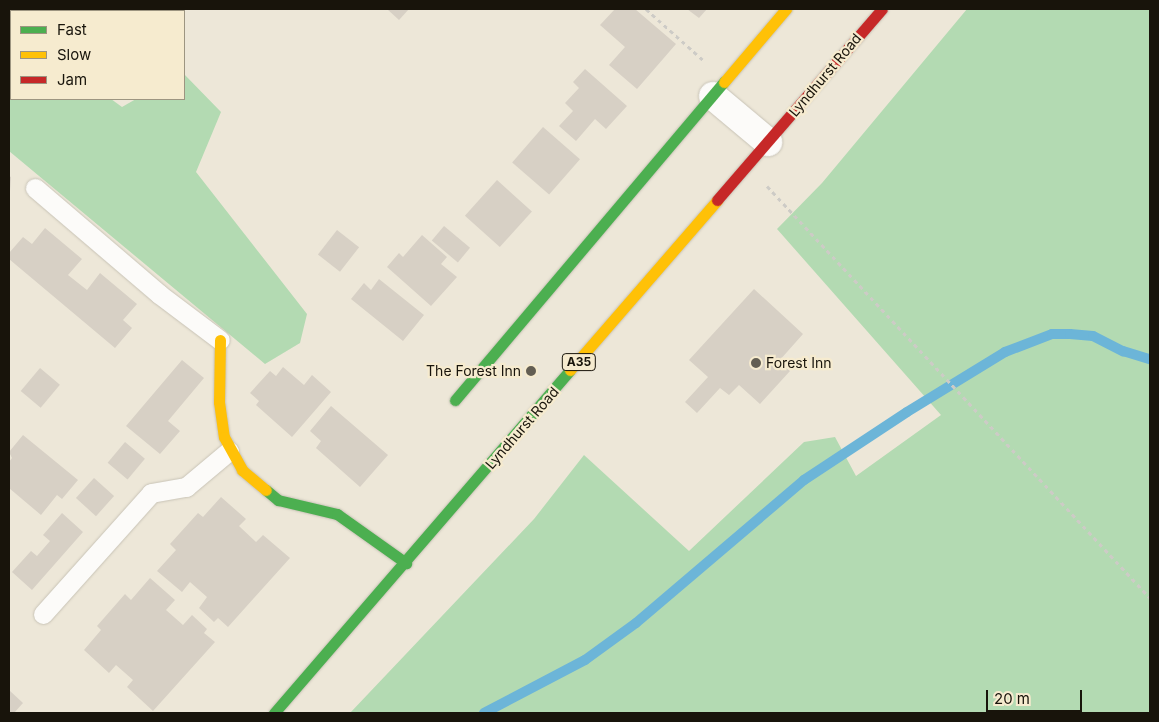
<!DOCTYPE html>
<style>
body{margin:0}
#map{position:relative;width:1159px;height:722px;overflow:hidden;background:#ede7d8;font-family:Inter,sans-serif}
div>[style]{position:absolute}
.green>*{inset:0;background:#b3dab2}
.stream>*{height:10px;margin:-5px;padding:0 5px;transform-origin:5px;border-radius:5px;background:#6cb5d8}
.building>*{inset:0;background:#d7d0c5;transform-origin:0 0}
.path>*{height:3px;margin-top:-1.5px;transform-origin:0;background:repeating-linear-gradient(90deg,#cdcbc6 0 4px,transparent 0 8px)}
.roads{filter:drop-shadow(0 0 1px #c8c3b6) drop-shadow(0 0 1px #c8c3b6)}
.lane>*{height:19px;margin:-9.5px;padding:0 9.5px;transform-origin:9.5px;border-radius:9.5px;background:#fcfbf9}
.street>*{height:28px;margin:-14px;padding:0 14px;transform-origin:14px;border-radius:14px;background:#fcfbf9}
.fast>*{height:11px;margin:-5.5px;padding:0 5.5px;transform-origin:5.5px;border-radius:5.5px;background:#4caf50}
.slow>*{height:11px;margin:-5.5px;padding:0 5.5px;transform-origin:5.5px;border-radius:5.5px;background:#ffc107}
.jam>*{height:11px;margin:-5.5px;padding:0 5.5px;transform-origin:5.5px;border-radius:5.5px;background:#c62828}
.dots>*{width:14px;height:14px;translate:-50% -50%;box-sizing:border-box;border:2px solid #f6ebcf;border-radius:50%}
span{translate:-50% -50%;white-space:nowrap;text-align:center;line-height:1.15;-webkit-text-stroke:4.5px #f6ebcf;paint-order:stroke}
.shield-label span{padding:1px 4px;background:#f6ebcf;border:1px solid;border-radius:4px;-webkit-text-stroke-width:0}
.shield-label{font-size:12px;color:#18140b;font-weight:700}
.street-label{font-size:14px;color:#18140b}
.poi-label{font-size:14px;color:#18140b}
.left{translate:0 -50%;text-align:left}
.right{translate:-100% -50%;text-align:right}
.frame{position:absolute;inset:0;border:10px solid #18140b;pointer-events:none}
.legend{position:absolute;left:10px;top:10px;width:175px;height:90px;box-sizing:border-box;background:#f6ebcf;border:1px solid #9d9581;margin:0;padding:6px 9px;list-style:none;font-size:15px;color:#18140b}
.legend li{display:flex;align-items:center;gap:10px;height:25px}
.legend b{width:25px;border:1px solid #9d9581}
.scale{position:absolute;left:986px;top:690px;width:96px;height:22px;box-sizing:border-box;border:2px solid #18140b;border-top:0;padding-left:6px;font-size:15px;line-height:18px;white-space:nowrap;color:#18140b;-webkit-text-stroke:4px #f6ebcf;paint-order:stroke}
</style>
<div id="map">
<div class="green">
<i style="clip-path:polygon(967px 9px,1150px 9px,1150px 713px,350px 713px,534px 519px,584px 455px,689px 551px,804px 442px,835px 437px,856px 476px,941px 415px,777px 229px,822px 183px)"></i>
<i style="clip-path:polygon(9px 25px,11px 25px,11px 99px,111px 99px,122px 107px,136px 99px,184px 99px,184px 74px,221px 112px,196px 172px,307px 314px,300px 343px,265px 364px,9px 151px)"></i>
</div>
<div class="stream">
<i style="left:484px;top:713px;width:114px;rotate:-27.7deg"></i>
<i style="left:585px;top:660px;width:63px;rotate:-36deg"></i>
<i style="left:636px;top:623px;width:221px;rotate:-40.4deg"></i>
<i style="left:804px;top:480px;width:123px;rotate:-33.4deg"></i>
<i style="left:907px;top:412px;width:115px;rotate:-31.5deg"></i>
<i style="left:1005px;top:352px;width:50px;rotate:-21deg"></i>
<i style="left:1052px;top:334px;width:18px"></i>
<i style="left:1070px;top:334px;width:23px;rotate:5deg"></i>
<i style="left:1093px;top:336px;width:34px;rotate:27deg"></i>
<i style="left:1123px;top:351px;width:28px;rotate:17deg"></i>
</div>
<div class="building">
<i style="clip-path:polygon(387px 9px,409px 9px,399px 20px)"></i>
<i style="clip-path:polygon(615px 9px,635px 9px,676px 44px,637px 89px,609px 65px,625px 47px,600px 25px)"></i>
<i style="clip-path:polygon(687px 9px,707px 9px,699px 18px)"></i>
<i style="clip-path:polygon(585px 69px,627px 106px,606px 129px,595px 119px,576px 141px,559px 126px,573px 111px,565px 103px,579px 88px,573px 82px)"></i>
<i style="left:543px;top:127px;width:49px;height:47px;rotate:41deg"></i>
<i style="clip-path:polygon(9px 176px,11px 177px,10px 191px,9px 191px)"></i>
<i style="left:497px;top:180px;width:47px;height:48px;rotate:42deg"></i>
<i style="left:444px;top:226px;width:34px;height:19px;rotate:40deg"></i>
<i style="clip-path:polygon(45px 228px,82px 259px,68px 275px,87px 290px,100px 273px,137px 304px,123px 320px,132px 328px,115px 348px,9px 259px,9px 253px,23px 237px,32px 244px)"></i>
<i style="left:337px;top:230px;width:28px;height:31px;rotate:38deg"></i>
<i style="clip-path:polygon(422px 235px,447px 257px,441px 264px,457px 277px,431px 306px,387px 267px,399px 253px,403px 257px)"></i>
<i style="clip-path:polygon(379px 279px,424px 315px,403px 341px,351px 299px,364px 283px,371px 290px)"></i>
<i style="clip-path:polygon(754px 289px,803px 334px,779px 361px,790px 371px,760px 404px,739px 385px,729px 395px,720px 388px,697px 413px,685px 402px,708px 377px,689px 360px)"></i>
<i style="clip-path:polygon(182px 360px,204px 378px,168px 421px,180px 431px,160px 454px,126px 426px)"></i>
<i style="clip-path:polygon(283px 367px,304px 385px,312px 375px,331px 392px,292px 437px,256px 405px,259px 401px,250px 393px,270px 371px,276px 376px)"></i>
<i style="left:40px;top:368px;width:26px;height:30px;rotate:40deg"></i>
<i style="clip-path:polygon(331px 406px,388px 455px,360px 487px,316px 448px,321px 441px,310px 431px)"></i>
<i style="clip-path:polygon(23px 435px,78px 480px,62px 499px,57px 495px,41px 515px,9px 488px,9px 462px,12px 458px,9px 452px)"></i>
<i style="left:125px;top:442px;width:26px;height:27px;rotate:40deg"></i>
<i style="left:94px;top:478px;width:27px;height:27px;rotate:42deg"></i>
<i style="clip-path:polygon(221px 497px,246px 519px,239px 526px,256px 542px,263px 535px,290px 558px,228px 627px,218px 618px,214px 622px,199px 608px,207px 597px,190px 582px,182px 592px,157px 571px,176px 550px,170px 544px,198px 513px,203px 517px)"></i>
<i style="clip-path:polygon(62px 513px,83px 532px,32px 590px,12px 572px,31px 551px,37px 556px,50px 541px,43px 535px)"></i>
<i style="clip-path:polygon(150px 578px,175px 600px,166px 610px,183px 625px,192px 615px,207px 629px,204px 633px,215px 642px,153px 711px,127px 687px,133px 680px,116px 665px,109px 673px,84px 650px,101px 630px,97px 626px,125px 594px,131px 600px)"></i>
<i style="clip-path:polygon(9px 690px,23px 703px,14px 713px,9px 713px)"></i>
</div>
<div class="path">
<i style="left:646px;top:9px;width:76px;rotate:41.8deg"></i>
<i style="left:767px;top:186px;width:563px;rotate:47.09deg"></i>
</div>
<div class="roads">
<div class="lane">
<i style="left:35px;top:188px;width:163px;rotate:40.5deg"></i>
<i style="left:159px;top:294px;width:76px;rotate:37deg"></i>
<i style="left:43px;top:614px;width:162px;rotate:-48.2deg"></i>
<i style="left:151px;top:493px;width:36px;rotate:-10deg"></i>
<i style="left:186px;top:487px;width:56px;rotate:-39.9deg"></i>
</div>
<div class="street">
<i style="left:713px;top:96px;width:72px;rotate:39.9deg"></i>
</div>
<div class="fast">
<i style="left:455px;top:400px;width:417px;rotate:-49.8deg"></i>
<i style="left:266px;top:490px;width:16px;rotate:40deg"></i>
<i style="left:278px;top:500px;width:61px;rotate:13.3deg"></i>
<i style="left:337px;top:514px;width:85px;rotate:35.4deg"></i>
<i style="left:274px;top:713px;width:453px;rotate:-49.2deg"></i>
</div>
<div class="slow">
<i style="left:724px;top:82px;width:96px;rotate:-49.7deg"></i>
<i style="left:220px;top:340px;width:62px;rotate:90.9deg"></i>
<i style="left:219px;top:402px;width:35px;rotate:82deg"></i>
<i style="left:224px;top:437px;width:38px;rotate:61deg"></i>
<i style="left:242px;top:470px;width:31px;rotate:40deg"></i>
<i style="left:570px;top:370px;width:225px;rotate:-49.1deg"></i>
</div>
<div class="jam">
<i style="left:717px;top:200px;width:252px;rotate:-49.2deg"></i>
</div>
</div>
<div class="dots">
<i style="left:756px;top:363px;background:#635e53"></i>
<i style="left:531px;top:371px;background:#635e53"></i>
</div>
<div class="shield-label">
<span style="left:579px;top:362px">A35</span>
</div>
<div class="street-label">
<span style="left:825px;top:75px;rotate:-50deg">Lyndhurst Road</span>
<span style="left:522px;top:428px;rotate:-49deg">Lyndhurst Road</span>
</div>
<div class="poi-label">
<span class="left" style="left:766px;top:363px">Forest Inn</span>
<span class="right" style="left:521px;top:371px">The Forest Inn</span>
</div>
<div class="frame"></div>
<ul class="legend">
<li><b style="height:6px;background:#4caf50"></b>Fast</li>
<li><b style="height:6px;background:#ffc107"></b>Slow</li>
<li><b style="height:6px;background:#c62828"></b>Jam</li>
</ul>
<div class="scale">20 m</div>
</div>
